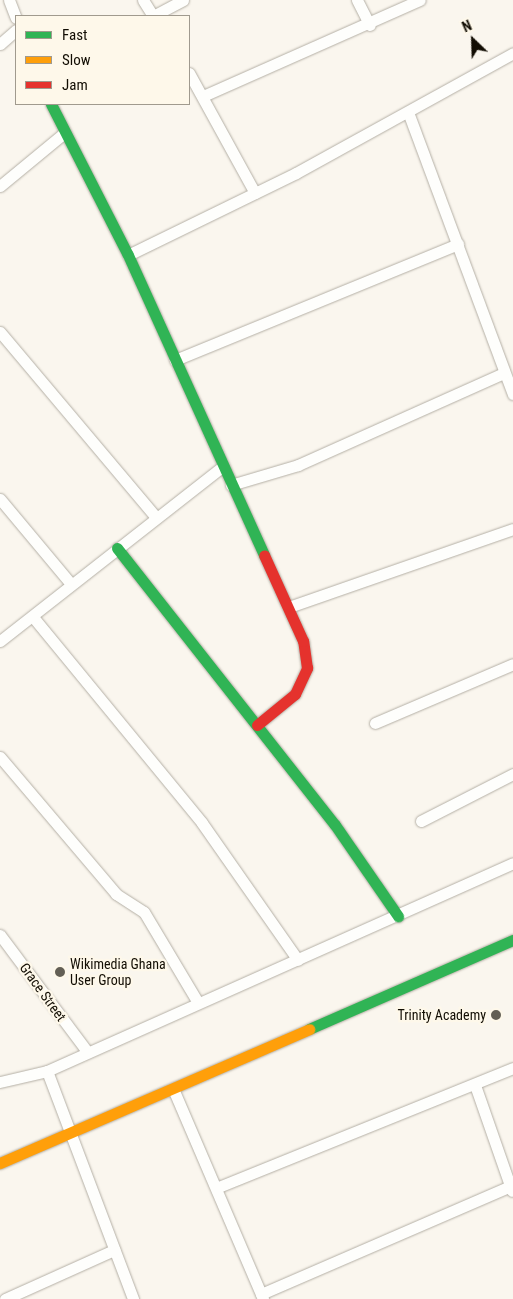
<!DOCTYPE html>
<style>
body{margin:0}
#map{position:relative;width:513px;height:1299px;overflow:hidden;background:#faf6ee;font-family:"Roboto Condensed",sans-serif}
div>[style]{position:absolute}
.roads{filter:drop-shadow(0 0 1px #b4afa5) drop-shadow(0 0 1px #b4afa5)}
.street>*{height:11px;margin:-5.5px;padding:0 5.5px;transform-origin:5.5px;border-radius:5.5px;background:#fefefc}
.fast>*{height:11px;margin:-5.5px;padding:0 5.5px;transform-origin:5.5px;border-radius:5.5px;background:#30b455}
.slow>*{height:11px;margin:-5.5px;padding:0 5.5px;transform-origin:5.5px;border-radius:5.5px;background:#ff9f0a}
.jam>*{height:11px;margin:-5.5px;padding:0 5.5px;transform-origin:5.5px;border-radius:5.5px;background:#e5322d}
.dots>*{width:14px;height:14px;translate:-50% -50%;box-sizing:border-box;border:2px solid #fef8ea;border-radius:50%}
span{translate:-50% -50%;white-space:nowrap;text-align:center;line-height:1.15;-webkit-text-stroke:4.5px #fef8ea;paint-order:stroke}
.poi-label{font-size:14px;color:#120d03}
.left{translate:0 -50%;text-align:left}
.right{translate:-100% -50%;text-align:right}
.street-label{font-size:14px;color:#120d03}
.legend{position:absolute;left:15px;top:15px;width:175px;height:90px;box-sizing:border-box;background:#fef8ea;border:1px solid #a09a8e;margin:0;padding:6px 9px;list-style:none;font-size:15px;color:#120d03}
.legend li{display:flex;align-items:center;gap:10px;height:25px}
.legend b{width:25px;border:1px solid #a09a8e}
.north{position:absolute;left:448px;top:15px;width:50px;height:50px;-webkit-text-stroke:4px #fef8ea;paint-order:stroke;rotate:336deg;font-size:14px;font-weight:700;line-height:20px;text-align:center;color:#120d03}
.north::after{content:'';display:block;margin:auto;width:18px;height:22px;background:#120d03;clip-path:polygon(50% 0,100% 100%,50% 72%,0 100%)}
</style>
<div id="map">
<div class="roads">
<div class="street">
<i style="left:9px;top:0;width:19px;rotate:69deg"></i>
<i style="left:143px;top:0;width:19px;rotate:58deg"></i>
<i style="left:357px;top:0;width:28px;rotate:63deg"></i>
<i style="left:153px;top:16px;width:34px;rotate:-28deg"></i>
<i style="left:0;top:44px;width:21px;rotate:-41deg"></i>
<i style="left:189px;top:73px;width:137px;rotate:61.2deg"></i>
<i style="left:203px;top:96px;width:237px;rotate:-23.9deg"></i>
<i style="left:408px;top:112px;width:301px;rotate:69.6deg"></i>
<i style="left:0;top:186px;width:82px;rotate:-39.5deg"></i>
<i style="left:128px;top:255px;width:187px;rotate:-26deg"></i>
<i style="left:296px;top:173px;width:248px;rotate:-28.9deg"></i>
<i style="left:0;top:332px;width:241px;rotate:49.9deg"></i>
<i style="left:175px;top:360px;width:306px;rotate:-22.3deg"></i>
<i style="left:231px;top:485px;width:70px;rotate:-16.6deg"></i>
<i style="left:298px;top:465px;width:226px;rotate:-24.1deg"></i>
<i style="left:0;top:499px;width:111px;rotate:50.1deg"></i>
<i style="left:289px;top:607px;width:237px;rotate:-19.2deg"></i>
<i style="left:33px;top:617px;width:266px;rotate:50.6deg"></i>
<i style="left:202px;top:823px;width:167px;rotate:55deg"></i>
<i style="left:0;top:641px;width:282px;rotate:-38.1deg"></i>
<i style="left:375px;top:723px;width:150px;rotate:-23.1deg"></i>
<i style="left:0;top:757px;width:180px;rotate:49.7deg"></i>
<i style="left:116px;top:894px;width:33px;rotate:33deg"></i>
<i style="left:144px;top:912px;width:104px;rotate:59.2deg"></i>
<i style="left:421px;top:821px;width:103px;rotate:-27.1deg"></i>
<i style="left:0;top:935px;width:144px;rotate:53.2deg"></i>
<i style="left:47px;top:1071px;width:244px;rotate:69.3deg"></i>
<i style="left:0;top:1082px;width:48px;rotate:-13.2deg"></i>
<i style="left:47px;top:1071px;width:510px;rotate:-24.05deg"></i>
<i style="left:475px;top:1085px;width:112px;rotate:70.8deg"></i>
<i style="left:174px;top:1091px;width:226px;rotate:66.8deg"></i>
<i style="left:216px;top:1188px;width:320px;rotate:-22deg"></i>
<i style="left:261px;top:1294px;width:271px;rotate:-23.4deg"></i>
<i style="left:5px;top:1299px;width:120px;rotate:-24.2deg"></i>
</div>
<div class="fast">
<i style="left:51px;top:104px;width:169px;rotate:63deg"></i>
<i style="left:128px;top:255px;width:329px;rotate:65.6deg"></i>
<i style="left:117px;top:548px;width:352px;rotate:51.8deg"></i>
<i style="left:335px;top:825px;width:111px;rotate:55.3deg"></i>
<i style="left:309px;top:1029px;width:223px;rotate:-23.6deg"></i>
</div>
<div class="slow">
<i style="left:0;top:1163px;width:337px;rotate:-23.4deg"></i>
</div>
<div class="jam">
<i style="left:257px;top:725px;width:49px;rotate:-39.2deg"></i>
<i style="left:295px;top:694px;width:29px;rotate:-65deg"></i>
<i style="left:307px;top:668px;width:27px;rotate:-98deg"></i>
<i style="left:303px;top:641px;width:94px;rotate:-114.4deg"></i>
</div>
</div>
<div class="dots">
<i style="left:60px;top:972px;background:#635f55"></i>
<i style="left:496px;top:1015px;background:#635f55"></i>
</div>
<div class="poi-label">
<span class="left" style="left:70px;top:972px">Wikimedia Ghana<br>User Group</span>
<span class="right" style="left:486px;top:1015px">Trinity Academy</span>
</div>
<div class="street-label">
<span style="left:43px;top:992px;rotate:54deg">Grace Street</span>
</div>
<ul class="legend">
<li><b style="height:6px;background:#30b455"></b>Fast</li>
<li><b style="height:6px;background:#ff9f0a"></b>Slow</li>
<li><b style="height:6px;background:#e5322d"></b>Jam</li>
</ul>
<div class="north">N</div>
</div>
